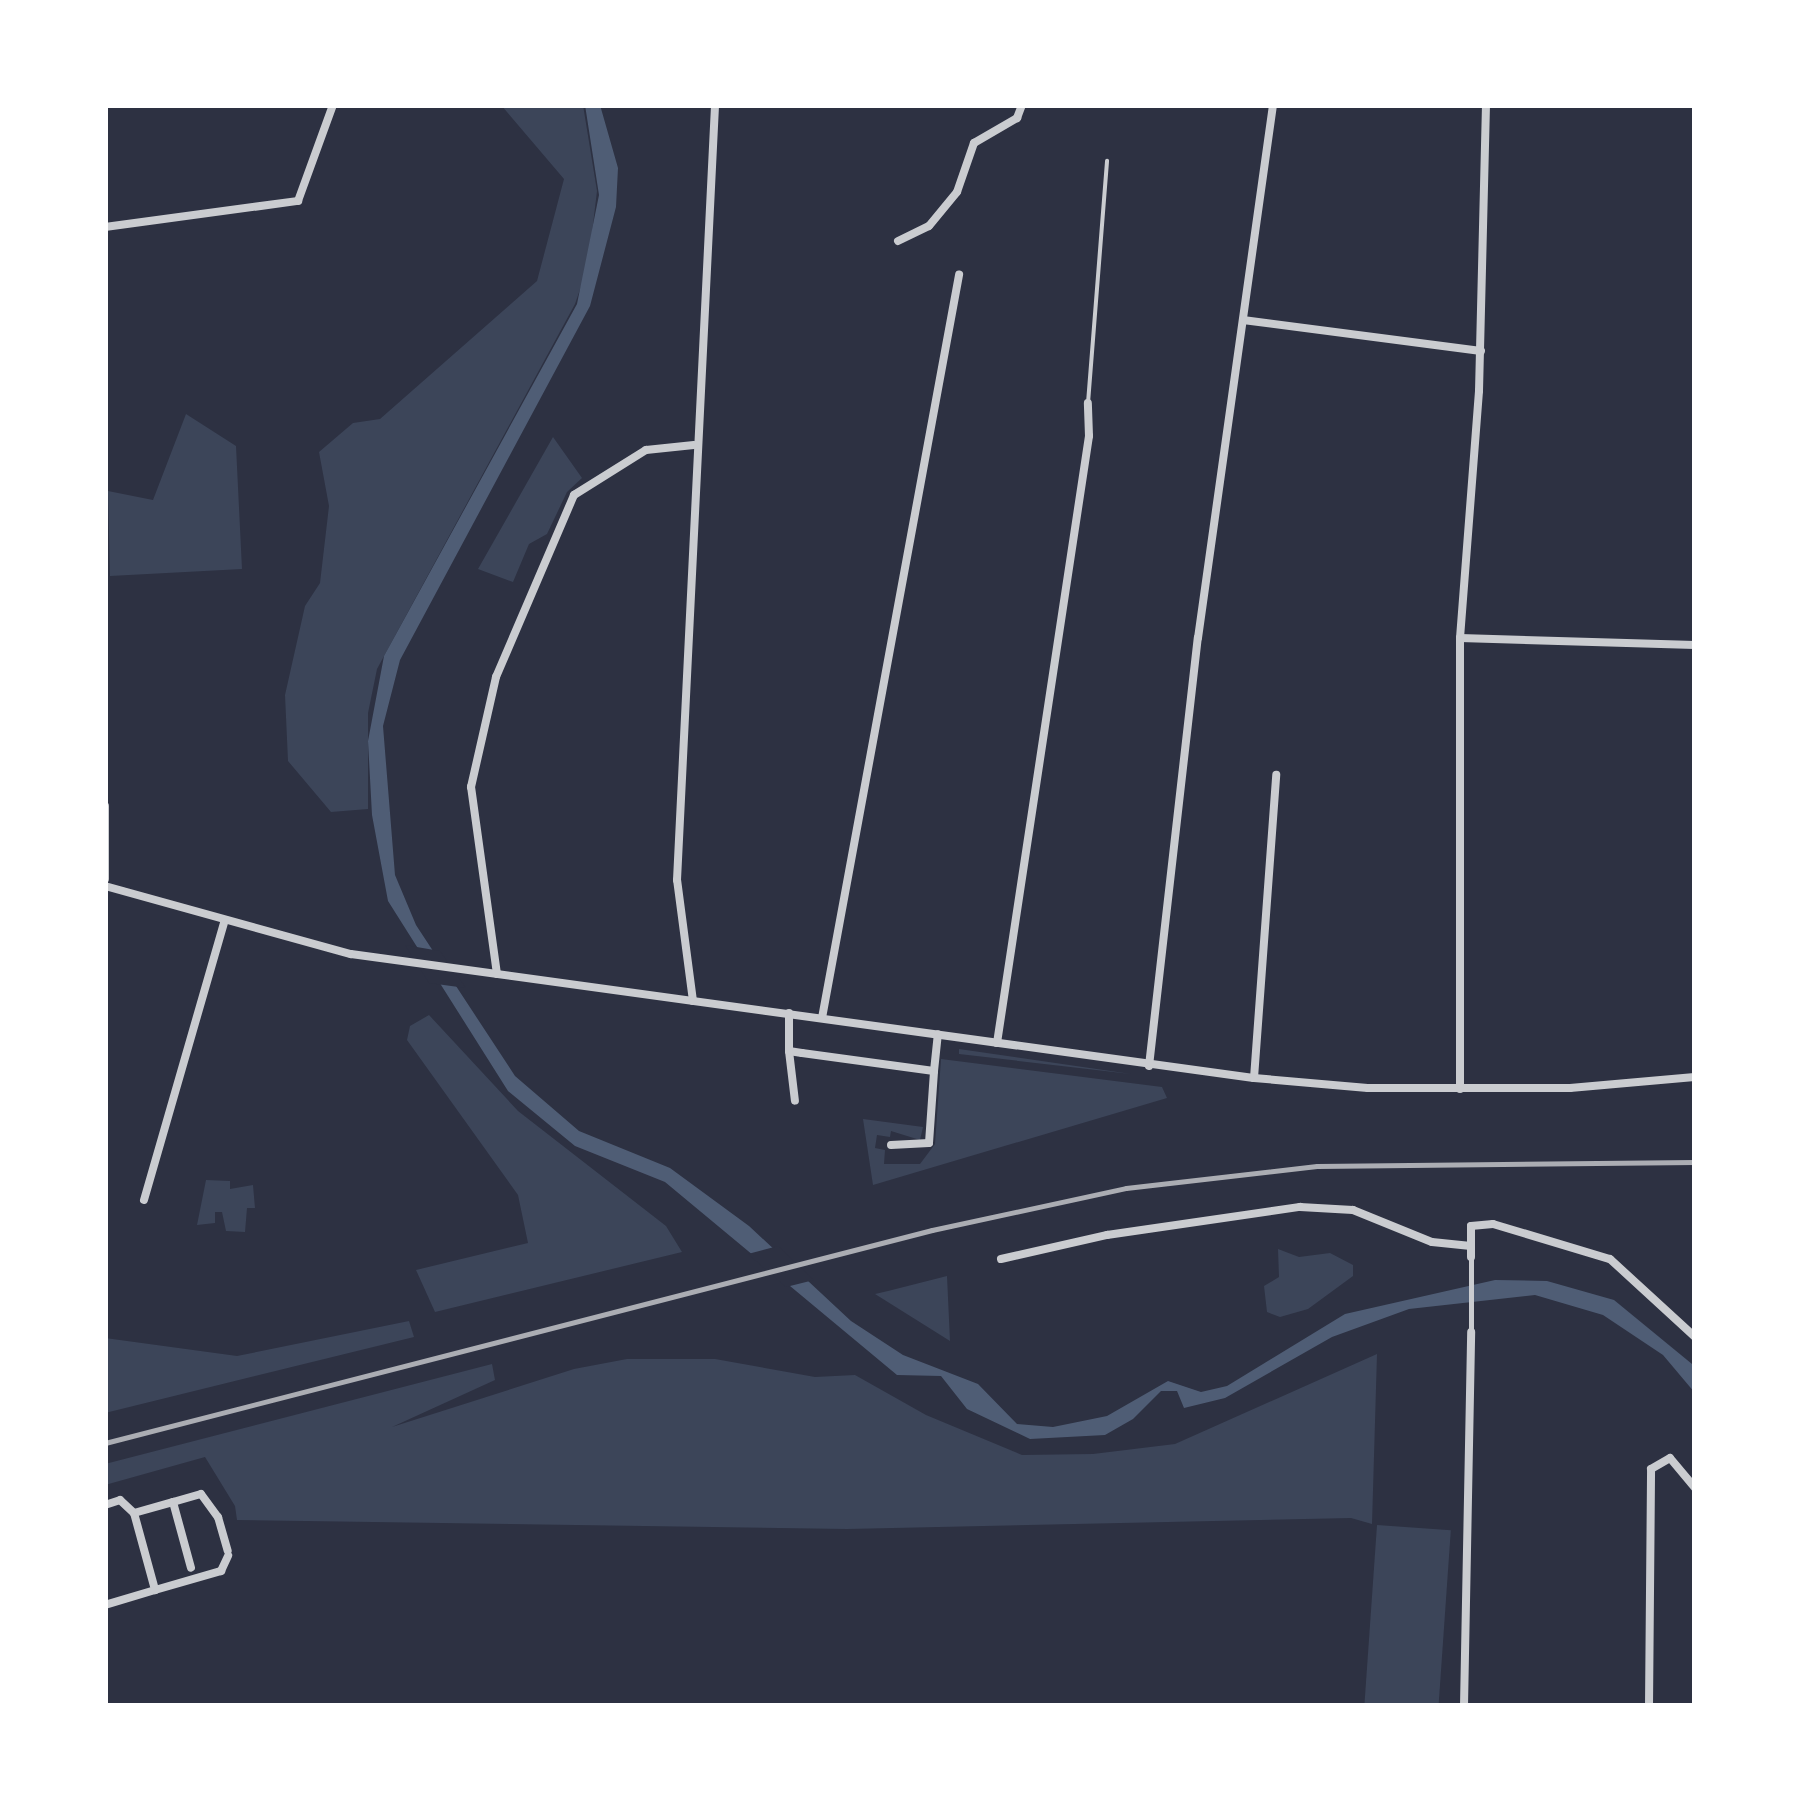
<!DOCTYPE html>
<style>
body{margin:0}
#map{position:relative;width:1800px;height:1811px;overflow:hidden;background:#2d3142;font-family:"Asap Condensed",sans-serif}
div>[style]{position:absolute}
.green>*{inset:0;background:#3c4559;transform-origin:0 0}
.water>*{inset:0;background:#4f5d75}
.pier>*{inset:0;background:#2d3142}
.service>*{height:4px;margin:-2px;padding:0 2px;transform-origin:2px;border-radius:2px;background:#caccd0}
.pedestrian>*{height:5px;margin:-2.5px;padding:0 2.5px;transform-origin:2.5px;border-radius:2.5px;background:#caccd0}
.minor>*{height:8px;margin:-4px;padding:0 4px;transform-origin:4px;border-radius:4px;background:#caccd0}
.rail>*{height:5px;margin:-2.5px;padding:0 2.5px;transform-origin:2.5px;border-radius:2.5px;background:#abadb3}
span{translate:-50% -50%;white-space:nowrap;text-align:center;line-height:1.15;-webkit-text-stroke:8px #fff;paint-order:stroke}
.frame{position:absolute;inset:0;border:108px solid #fff;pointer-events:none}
</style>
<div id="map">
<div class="green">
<i style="clip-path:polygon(501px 105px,583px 105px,597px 191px,588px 266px,575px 304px,377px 669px,368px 713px,368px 809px,331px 812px,288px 761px,285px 695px,305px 606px,320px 583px,329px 506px,319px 452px,353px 423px,380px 419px,537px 281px,564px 179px)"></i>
<i style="clip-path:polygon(186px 414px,236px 446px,242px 569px,110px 576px,108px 491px,153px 500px)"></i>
<i style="clip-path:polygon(553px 437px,582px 478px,567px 492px,547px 534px,529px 544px,513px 582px,478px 569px)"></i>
<i style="clip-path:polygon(429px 1015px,518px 1111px,666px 1226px,682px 1252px,435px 1312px,416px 1270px,528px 1243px,518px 1195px,407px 1040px,410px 1026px)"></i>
<i style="clip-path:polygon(959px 1049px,1131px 1074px,959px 1054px)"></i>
<i style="clip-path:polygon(941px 1059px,1162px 1087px,1167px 1098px,873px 1185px,863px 1119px,923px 1127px,920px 1140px,891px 1131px,890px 1137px,877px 1135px,875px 1148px,885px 1150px,884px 1164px,920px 1164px,935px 1144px)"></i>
<i style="clip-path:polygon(206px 1180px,230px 1181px,230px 1189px,253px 1185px,255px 1208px,247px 1208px,245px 1232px,226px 1231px,222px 1212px,215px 1212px,215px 1223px,197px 1225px)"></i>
<i style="clip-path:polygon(1278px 1249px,1299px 1257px,1330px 1253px,1353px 1265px,1353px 1276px,1308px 1309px,1280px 1317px,1267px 1312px,1264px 1286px,1279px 1277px)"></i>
<i style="clip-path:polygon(947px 1276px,950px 1341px,875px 1294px,888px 1291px)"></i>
<i style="clip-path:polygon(409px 1321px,414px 1337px,105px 1413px,105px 1338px,237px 1356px)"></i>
<i style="clip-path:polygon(1377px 1354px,1372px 1524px,1351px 1518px,847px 1529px,237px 1520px,235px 1506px,205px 1457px,105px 1485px,105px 1464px,492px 1364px,495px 1380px,392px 1427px,574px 1369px,627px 1359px,715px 1359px,815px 1377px,855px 1375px,926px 1415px,1022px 1455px,1093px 1454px,1175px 1444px)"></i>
<i style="left:1377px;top:1525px;width:74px;height:181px;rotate:4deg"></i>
</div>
<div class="water">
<i style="clip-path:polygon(585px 105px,600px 105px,618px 168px,616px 207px,590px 306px,400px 660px,383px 726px,395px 875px,416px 925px,515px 1076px,579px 1131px,670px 1168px,749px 1226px,851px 1321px,903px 1355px,978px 1384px,1017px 1424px,1053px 1427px,1107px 1416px,1168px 1381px,1201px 1392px,1227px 1386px,1345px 1314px,1495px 1280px,1547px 1281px,1614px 1300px,1692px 1364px,1695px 1393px,1663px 1355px,1603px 1315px,1535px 1295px,1409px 1309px,1332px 1337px,1225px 1398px,1184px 1408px,1177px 1391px,1161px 1391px,1133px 1419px,1105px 1435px,1030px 1439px,967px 1409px,941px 1376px,897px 1375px,665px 1182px,575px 1146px,508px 1091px,388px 901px,372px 815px,368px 741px,384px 656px,577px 304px,599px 195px)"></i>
</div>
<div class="pier">
<i style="clip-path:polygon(405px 945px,440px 951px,466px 988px,429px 983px)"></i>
<i style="clip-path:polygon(778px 1246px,814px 1280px,786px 1287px,748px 1254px)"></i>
</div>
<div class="service">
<i style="left:1088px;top:403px;width:243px;rotate:-85.5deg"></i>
</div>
<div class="pedestrian">
<i style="left:1471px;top:1257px;width:75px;rotate:90deg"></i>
</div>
<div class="minor">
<i style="left:105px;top:227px;width:195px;rotate:-7.7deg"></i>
<i style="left:298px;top:201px;width:102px;rotate:-70deg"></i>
<i style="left:898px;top:241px;width:34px;rotate:-26deg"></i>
<i style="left:929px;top:226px;width:44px;rotate:-50.5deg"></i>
<i style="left:957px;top:192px;width:52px;rotate:-70.9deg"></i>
<i style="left:974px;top:143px;width:50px;rotate:-30.2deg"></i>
<i style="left:1017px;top:118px;width:14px;rotate:-69deg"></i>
<i style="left:1243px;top:320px;width:240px;rotate:7.4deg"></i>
<i style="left:1460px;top:638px;width:235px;rotate:1.7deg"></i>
<i style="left:105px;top:806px;width:73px;rotate:90deg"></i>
<i style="left:105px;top:886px;width:255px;rotate:15.5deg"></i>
<i style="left:351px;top:954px;width:911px;rotate:7.82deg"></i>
<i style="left:1254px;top:1078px;width:114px;rotate:5deg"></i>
<i style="left:1368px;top:1088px;width:202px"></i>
<i style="left:1570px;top:1088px;width:125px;rotate:-5deg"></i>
<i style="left:497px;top:974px;width:189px;rotate:-97.9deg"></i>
<i style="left:471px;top:787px;width:113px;rotate:-77.2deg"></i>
<i style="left:496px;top:677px;width:198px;rotate:-66.8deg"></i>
<i style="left:574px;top:495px;width:85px;rotate:-32deg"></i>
<i style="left:646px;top:450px;width:48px;rotate:-5.9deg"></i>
<i style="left:693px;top:1001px;width:122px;rotate:-97.5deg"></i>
<i style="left:677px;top:880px;width:776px;rotate:-87.19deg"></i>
<i style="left:789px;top:1013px;width:38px;rotate:90deg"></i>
<i style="left:789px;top:1051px;width:13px;rotate:9deg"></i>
<i style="left:802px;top:1053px;width:133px;rotate:7.8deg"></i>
<i style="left:934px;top:1071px;width:37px;rotate:-84deg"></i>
<i style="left:822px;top:1018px;width:756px;rotate:-79.55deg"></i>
<i style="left:997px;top:1043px;width:614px;rotate:-81.38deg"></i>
<i style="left:1089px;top:436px;width:33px;rotate:-92deg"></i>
<i style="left:789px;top:1051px;width:50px;rotate:83.2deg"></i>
<i style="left:1149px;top:1066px;width:431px;rotate:-83.5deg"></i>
<i style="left:1198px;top:638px;width:538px;rotate:-81.99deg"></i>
<i style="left:1254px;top:1078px;width:304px;rotate:-85.8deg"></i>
<i style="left:1460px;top:1089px;width:451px;rotate:-90deg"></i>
<i style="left:1460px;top:638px;width:248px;rotate:-85.6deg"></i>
<i style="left:1479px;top:391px;width:286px;rotate:-88.6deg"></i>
<i style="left:891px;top:1145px;width:38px;rotate:-3deg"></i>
<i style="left:929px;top:1143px;width:72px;rotate:-86deg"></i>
<i style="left:144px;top:1200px;width:289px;rotate:-73.9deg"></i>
<i style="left:1471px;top:1257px;width:31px;rotate:-90deg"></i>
<i style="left:1471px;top:1226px;width:22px;rotate:-5deg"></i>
<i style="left:1493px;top:1224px;width:122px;rotate:16.7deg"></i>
<i style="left:1610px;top:1259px;width:115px;rotate:42.5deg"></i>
<i style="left:1001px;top:1259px;width:109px;rotate:-12.8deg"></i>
<i style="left:1107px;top:1235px;width:195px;rotate:-8.3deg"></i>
<i style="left:1300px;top:1207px;width:53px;rotate:3.2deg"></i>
<i style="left:1353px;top:1210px;width:85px;rotate:22.1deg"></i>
<i style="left:1432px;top:1242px;width:39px;rotate:6deg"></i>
<i style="left:173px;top:1502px;width:29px;rotate:-16deg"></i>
<i style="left:201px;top:1494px;width:29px;rotate:54deg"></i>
<i style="left:218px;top:1517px;width:35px;rotate:74deg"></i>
<i style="left:105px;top:1505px;width:16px;rotate:-18deg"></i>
<i style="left:120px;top:1500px;width:19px;rotate:43deg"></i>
<i style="left:134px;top:1513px;width:80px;rotate:74.7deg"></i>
<i style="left:155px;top:1590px;width:52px;rotate:163.3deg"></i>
<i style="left:134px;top:1513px;width:41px;rotate:-15.8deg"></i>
<i style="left:173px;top:1502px;width:68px;rotate:74.7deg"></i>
<i style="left:155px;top:1590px;width:69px;rotate:-16.1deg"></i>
<i style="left:221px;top:1571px;width:17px;rotate:-65deg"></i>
<i style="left:1464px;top:1706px;width:374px;rotate:-88.9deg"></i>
<i style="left:1649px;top:1706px;width:237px;rotate:-89.5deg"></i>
<i style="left:1651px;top:1469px;width:22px;rotate:-30deg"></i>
<i style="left:1670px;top:1458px;width:39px;rotate:50deg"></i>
</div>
<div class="rail">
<i style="left:105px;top:1443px;width:854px;rotate:-14.44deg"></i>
<i style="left:932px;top:1230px;width:198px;rotate:-12.2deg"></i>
<i style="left:1126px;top:1188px;width:192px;rotate:-6.6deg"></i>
<i style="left:1317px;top:1166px;width:378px;rotate:-0.6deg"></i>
</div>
<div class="frame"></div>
</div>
